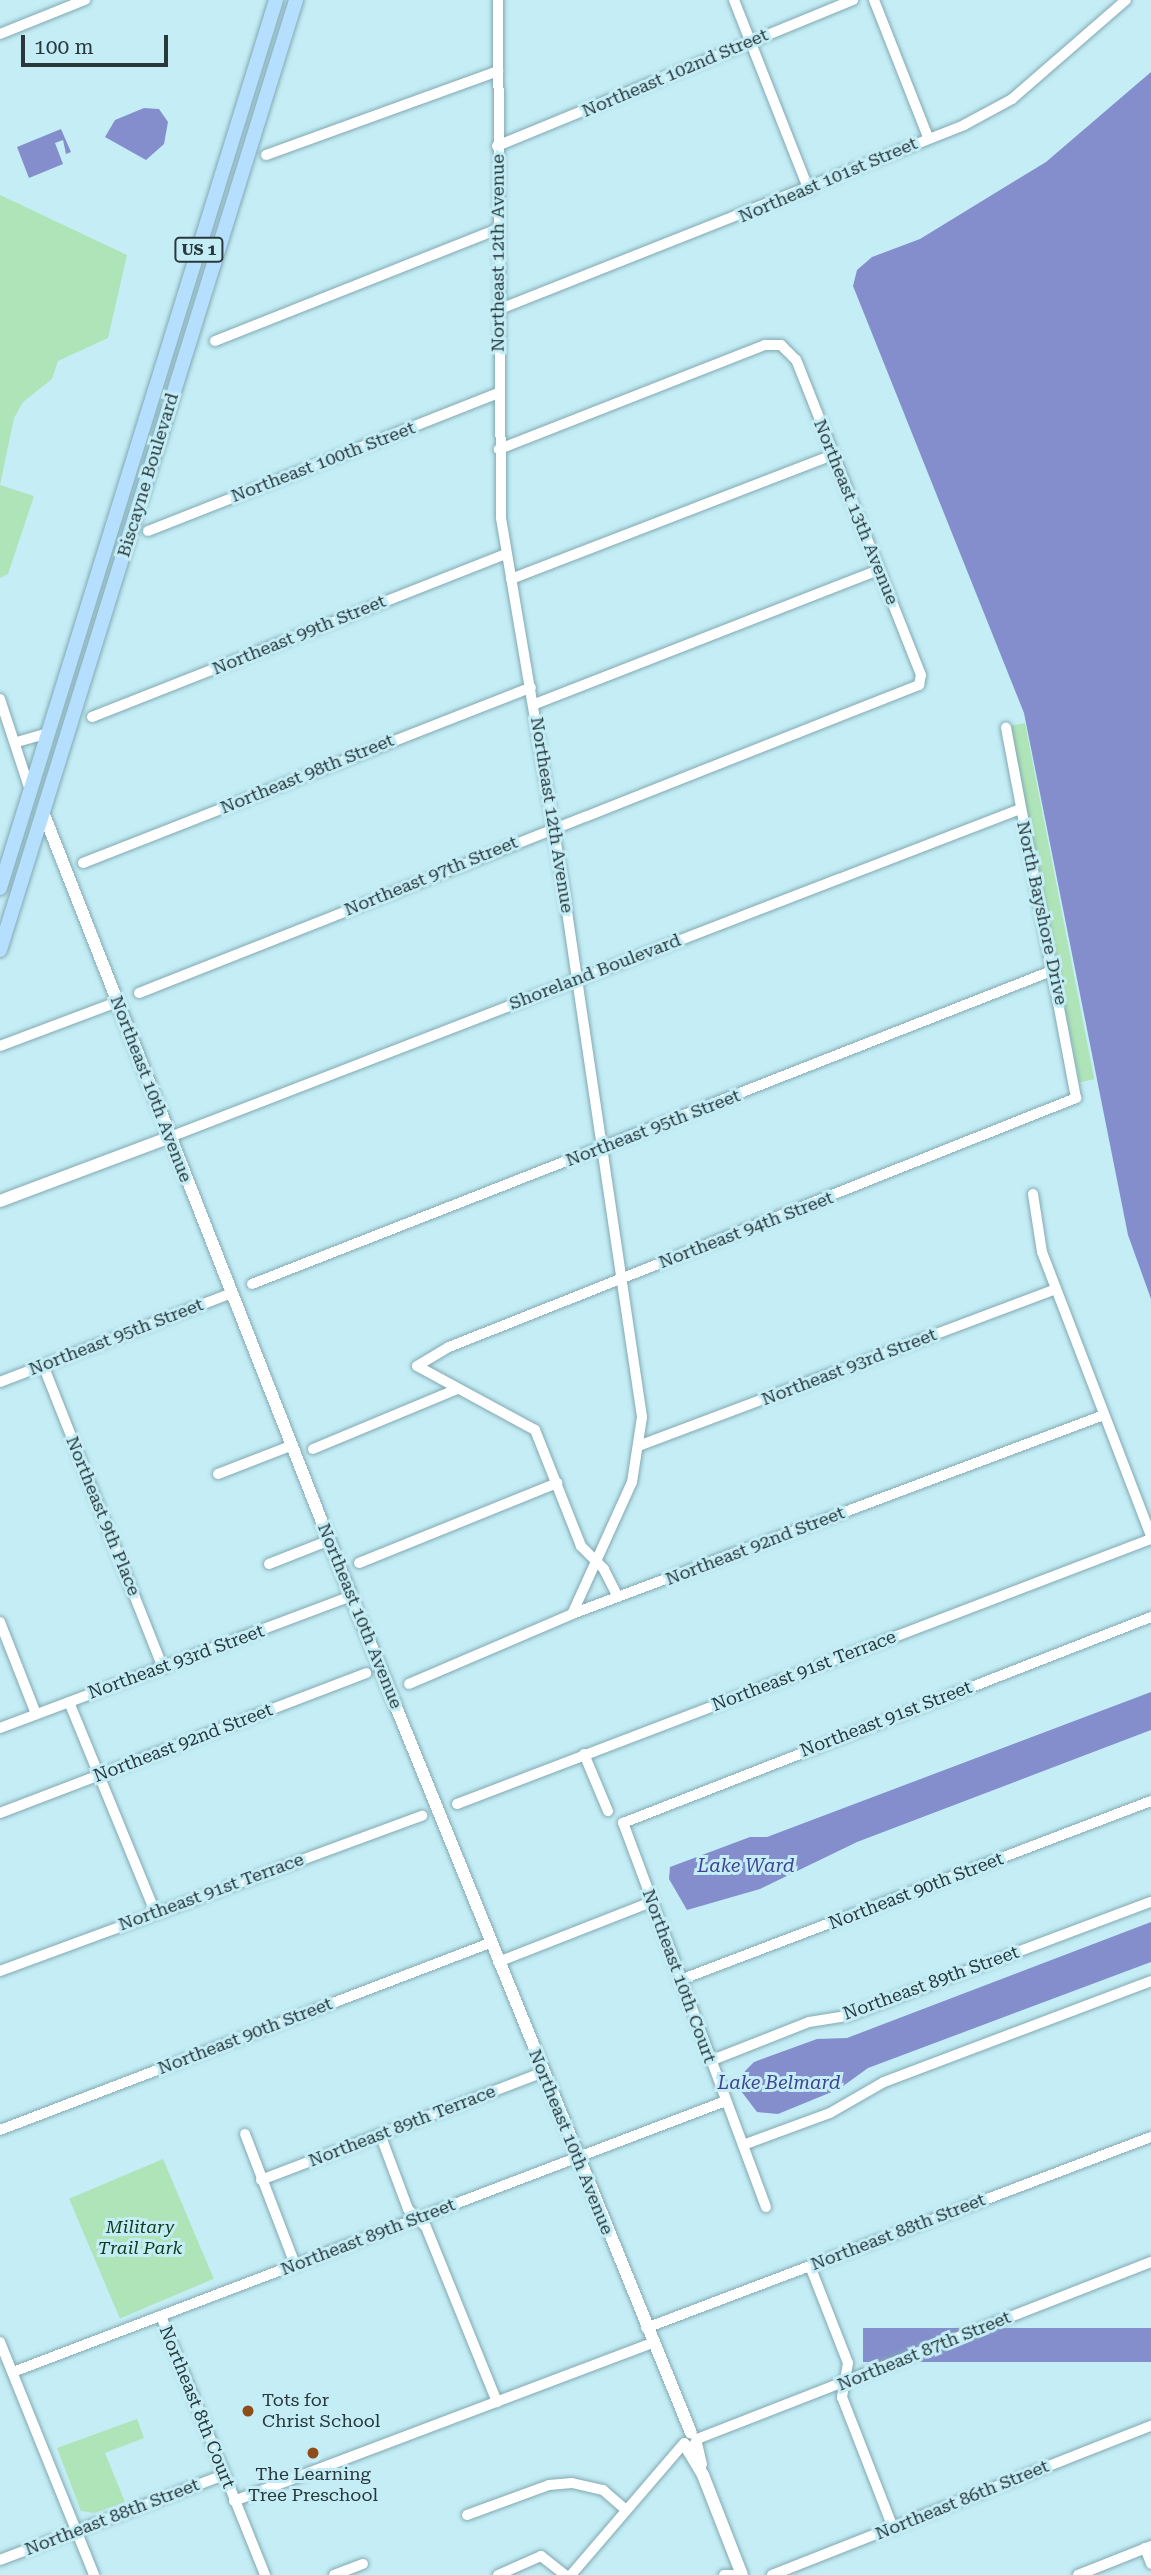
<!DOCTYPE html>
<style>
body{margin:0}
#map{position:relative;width:1151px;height:2575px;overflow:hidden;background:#c4edf6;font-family:"Roboto Serif",serif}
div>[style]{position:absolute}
.green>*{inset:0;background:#afe4b8;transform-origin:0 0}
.water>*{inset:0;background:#848ecd;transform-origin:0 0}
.roads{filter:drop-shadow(0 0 2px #82a9b1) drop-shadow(0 0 2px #82a9b1)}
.minor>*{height:10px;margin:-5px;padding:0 5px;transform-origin:5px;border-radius:5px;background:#fff}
.tertiary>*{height:12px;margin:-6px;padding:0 6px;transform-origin:6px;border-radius:6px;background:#fff}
.primary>*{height:14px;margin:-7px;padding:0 7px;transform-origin:7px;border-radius:7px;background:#b6deff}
.dots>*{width:19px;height:19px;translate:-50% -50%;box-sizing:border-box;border:4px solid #c4edf6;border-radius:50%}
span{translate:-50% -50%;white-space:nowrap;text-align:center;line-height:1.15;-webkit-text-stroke:6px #c4edf6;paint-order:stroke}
.shield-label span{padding:2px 5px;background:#c4edf6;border:2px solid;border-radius:5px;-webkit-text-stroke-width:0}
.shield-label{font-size:16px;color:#28383c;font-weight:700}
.street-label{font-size:18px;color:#28383c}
.park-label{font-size:18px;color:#0d3b1b;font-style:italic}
.poi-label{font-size:18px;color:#28383c}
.left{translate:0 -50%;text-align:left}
.water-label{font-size:19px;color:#3f4492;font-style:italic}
.scale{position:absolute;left:21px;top:35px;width:147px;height:32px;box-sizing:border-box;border:4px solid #28383c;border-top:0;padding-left:9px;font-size:21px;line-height:24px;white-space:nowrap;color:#28383c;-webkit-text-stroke:5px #c4edf6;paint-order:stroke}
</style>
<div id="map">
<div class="green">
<i style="clip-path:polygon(0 195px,127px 255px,108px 338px,58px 361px,52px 379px,23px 402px,14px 418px,0 485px,34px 496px,8px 574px,0 578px)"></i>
<i style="left:1025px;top:723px;width:363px;height:15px;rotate:79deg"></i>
<i style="left:163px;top:2159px;width:130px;height:102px;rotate:67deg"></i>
<i style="clip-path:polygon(137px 2419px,144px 2438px,105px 2453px,125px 2502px,94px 2513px,81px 2511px,57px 2448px)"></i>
</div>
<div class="water">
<i style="clip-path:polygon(1151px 72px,1151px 1299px,1128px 1235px,1024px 713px,853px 286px,857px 270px,872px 257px,920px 239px,1046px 162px)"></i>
<i style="clip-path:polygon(144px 108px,159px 109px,168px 122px,164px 144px,146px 160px,105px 137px,115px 120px)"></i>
<i style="clip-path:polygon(61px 129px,71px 152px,66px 154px,63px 140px,55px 143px,63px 164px,29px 178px,17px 147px)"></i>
<i style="clip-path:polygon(1151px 1692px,1151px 1730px,857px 1842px,760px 1889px,687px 1910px,669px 1879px,670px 1867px,750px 1837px,767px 1837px)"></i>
<i style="clip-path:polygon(1151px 1922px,1151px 1962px,868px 2068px,839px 2089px,778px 2114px,757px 2112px,741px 2091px,745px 2071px,754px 2062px,817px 2039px,847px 2038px)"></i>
<i style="left:1151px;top:2328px;width:34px;height:288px;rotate:90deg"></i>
</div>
<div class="roads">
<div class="minor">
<i style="left:498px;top:0;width:518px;rotate:89.67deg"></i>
<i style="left:501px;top:518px;width:385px;rotate:80.4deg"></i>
<i style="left:565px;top:898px;width:525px;rotate:81.56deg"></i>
<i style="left:642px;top:1417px;width:66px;rotate:98.7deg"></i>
<i style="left:632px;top:1482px;width:145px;rotate:114.4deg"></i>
<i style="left:734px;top:0;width:204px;rotate:68.5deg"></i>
<i style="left:874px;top:0;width:147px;rotate:68.5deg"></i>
<i style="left:0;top:34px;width:92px;rotate:-21.8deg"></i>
<i style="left:497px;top:146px;width:385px;rotate:-22.3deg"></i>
<i style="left:266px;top:155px;width:247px;rotate:-19.9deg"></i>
<i style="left:500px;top:309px;width:499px;rotate:-21.6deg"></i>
<i style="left:964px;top:125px;width:55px;rotate:-28.4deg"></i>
<i style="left:1012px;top:99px;width:151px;rotate:-41deg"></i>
<i style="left:215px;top:341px;width:304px;rotate:-21.6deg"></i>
<i style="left:148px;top:531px;width:377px;rotate:-21.5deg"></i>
<i style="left:511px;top:579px;width:345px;rotate:-21.1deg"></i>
<i style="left:0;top:699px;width:96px;rotate:71.8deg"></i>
<i style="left:535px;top:704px;width:369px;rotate:-21.3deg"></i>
<i style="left:92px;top:717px;width:445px;rotate:-21.5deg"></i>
<i style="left:17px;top:742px;width:32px;rotate:-16deg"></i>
<i style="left:83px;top:863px;width:481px;rotate:-21.4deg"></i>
<i style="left:139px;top:993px;width:839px;rotate:-21.55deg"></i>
<i style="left:919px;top:685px;width:10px;rotate:-79deg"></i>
<i style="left:921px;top:675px;width:339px;rotate:-111.6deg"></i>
<i style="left:796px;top:360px;width:21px;rotate:-135deg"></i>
<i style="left:781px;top:345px;width:16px;rotate:180deg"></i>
<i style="left:765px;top:345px;width:286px;rotate:158.6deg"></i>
<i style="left:0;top:1046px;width:125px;rotate:-20.6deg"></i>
<i style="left:170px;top:1137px;width:911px;rotate:-21.1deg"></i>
<i style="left:1033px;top:1194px;width:59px;rotate:81.2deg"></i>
<i style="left:1042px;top:1252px;width:304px;rotate:69deg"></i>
<i style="left:252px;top:1284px;width:861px;rotate:-21.38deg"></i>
<i style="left:43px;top:1365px;width:326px;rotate:68.4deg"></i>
<i style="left:0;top:1382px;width:248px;rotate:-21deg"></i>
<i style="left:641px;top:1445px;width:443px;rotate:-20.6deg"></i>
<i style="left:313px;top:1449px;width:154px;rotate:-22.6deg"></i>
<i style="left:218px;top:1474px;width:80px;rotate:-21.1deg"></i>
<i style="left:359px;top:1563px;width:214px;rotate:-22deg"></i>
<i style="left:269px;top:1564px;width:66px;rotate:-21.5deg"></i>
<i style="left:618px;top:1597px;width:31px;rotate:-117deg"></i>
<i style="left:604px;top:1569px;width:33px;rotate:-135deg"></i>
<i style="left:581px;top:1546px;width:125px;rotate:-111.6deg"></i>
<i style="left:535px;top:1430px;width:134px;rotate:-151.5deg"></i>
<i style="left:417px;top:1366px;width:37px;rotate:-31deg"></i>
<i style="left:449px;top:1347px;width:675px;rotate:-21.66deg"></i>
<i style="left:1076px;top:1098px;width:377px;rotate:-100.7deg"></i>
<i style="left:0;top:1622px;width:99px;rotate:68.6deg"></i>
<i style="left:409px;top:1684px;width:177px;rotate:-23.2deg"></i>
<i style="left:572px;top:1614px;width:568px;rotate:-20.51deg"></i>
<i style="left:69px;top:1702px;width:227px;rotate:67.7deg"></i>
<i style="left:0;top:1728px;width:375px;rotate:-20.6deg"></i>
<i style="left:584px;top:1754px;width:62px;rotate:67.2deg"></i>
<i style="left:457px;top:1804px;width:743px;rotate:-20.9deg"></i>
<i style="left:0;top:1813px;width:392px;rotate:-20.9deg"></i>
<i style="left:498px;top:1962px;width:164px;rotate:-21.4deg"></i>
<i style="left:0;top:1971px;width:450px;rotate:-20.2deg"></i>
<i style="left:680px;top:1980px;width:504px;rotate:-20.81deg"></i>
<i style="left:710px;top:2061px;width:106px;rotate:-21.5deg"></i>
<i style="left:809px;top:2022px;width:38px;rotate:-9deg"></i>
<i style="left:847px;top:2016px;width:325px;rotate:-20.6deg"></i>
<i style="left:0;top:2130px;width:524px;rotate:-20.89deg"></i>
<i style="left:245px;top:2134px;width:139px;rotate:69deg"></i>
<i style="left:380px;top:2134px;width:80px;rotate:69.5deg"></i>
<i style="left:408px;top:2209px;width:25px;rotate:45deg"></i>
<i style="left:426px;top:2227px;width:189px;rotate:67.9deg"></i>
<i style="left:743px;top:2145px;width:93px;rotate:-20.2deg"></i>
<i style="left:830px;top:2113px;width:62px;rotate:-29.9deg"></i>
<i style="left:884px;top:2082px;width:285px;rotate:-20.7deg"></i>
<i style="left:261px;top:2180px;width:303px;rotate:-20.9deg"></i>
<i style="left:766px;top:2207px;width:410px;rotate:-110.4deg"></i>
<i style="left:623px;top:1823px;width:567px;rotate:-21.31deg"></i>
<i style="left:810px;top:2266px;width:104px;rotate:68.6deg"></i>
<i style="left:848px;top:2363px;width:35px;rotate:100deg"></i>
<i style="left:842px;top:2397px;width:141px;rotate:68.7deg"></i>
<i style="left:161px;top:2316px;width:279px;rotate:68.1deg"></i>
<i style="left:646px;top:2328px;width:540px;rotate:-20.72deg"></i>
<i style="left:0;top:2342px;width:251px;rotate:68deg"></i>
<i style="left:13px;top:2372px;width:760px;rotate:-20.82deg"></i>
<i style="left:697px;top:2439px;width:487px;rotate:-21.3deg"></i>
<i style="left:234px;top:2501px;width:447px;rotate:-20.7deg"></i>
<i style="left:467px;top:2515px;width:87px;rotate:-20.1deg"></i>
<i style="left:549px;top:2485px;width:23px;rotate:-5deg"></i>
<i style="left:572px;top:2483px;width:32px;rotate:13deg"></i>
<i style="left:603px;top:2490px;width:29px;rotate:41deg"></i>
<i style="left:1145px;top:2548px;width:17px;rotate:69deg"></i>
<i style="left:0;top:2560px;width:240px;rotate:-20.8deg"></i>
<i style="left:334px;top:2575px;width:31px;rotate:-21deg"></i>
<i style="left:498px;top:2575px;width:47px;rotate:-23.8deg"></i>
<i style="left:541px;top:2556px;width:31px;rotate:38deg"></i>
<i style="left:571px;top:2575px;width:174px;rotate:-49.4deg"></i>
<i style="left:724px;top:2575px;width:8px"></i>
<i style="left:772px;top:2575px;width:407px;rotate:-21.5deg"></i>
<i style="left:1078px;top:2575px;width:79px;rotate:-21.7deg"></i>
</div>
<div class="tertiary">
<i style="left:43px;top:812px;width:842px;rotate:68.55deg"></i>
<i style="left:351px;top:1596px;width:903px;rotate:67.89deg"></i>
<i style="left:0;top:1201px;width:182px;rotate:-20.6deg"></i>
<i style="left:696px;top:2443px;width:22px;rotate:77deg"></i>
<i style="left:685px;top:2445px;width:35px;rotate:59deg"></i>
<i style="left:703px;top:2475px;width:107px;rotate:68.7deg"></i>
</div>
<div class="primary">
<i style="left:0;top:888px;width:930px;rotate:-72.73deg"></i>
<i style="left:0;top:950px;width:995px;rotate:-72.69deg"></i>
</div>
</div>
<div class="dots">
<i style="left:248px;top:2411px;background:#8e4c19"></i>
<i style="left:313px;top:2453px;background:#8e4c19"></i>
</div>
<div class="shield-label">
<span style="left:199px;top:250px">US 1</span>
</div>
<div class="street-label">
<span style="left:675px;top:73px;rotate:-23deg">Northeast 102nd Street</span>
<span style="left:828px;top:180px;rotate:-23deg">Northeast 101st Street</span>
<span style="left:498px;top:253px;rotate:-90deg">Northeast 12th Avenue</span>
<span style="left:323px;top:462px;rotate:-21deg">Northeast 100th Street</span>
<span style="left:148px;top:475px;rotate:-73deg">Biscayne Boulevard</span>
<span style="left:856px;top:512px;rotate:68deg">Northeast 13th Avenue</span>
<span style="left:299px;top:635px;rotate:-22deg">Northeast 99th Street</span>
<span style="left:307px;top:774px;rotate:-22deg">Northeast 98th Street</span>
<span style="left:552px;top:815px;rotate:81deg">Northeast 12th Avenue</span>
<span style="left:431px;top:876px;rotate:-22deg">Northeast 97th Street</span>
<span style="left:1042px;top:913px;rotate:78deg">North Bayshore Drive</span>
<span style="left:595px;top:972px;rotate:-21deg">Shoreland Boulevard</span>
<span style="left:151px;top:1089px;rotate:69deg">Northeast 10th Avenue</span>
<span style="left:653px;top:1128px;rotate:-21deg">Northeast 95th Street</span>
<span style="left:746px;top:1230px;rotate:-21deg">Northeast 94th Street</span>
<span style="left:116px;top:1337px;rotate:-21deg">Northeast 95th Street</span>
<span style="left:849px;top:1367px;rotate:-21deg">Northeast 93rd Street</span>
<span style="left:103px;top:1516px;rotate:68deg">Northeast 9th Place</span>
<span style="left:755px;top:1546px;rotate:-21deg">Northeast 92nd Street</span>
<span style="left:360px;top:1616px;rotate:68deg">Northeast 10th Avenue</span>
<span style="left:176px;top:1662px;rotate:-20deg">Northeast 93rd Street</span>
<span style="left:804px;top:1671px;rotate:-21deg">Northeast 91st Terrace</span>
<span style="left:886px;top:1719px;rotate:-21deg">Northeast 91st Street</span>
<span style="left:183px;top:1743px;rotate:-21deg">Northeast 92nd Street</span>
<span style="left:916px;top:1891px;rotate:-21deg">Northeast 90th Street</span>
<span style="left:211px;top:1892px;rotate:-20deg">Northeast 91st Terrace</span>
<span style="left:679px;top:1976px;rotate:70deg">Northeast 10th Court</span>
<span style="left:931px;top:1983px;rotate:-20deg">Northeast 89th Street</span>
<span style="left:245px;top:2036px;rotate:-21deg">Northeast 90th Street</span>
<span style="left:402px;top:2126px;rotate:-21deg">Northeast 89th Terrace</span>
<span style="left:571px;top:2142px;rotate:68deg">Northeast 10th Avenue</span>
<span style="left:898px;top:2232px;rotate:-21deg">Northeast 88th Street</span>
<span style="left:368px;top:2237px;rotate:-21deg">Northeast 89th Street</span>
<span style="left:924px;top:2351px;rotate:-22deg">Northeast 87th Street</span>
<span style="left:197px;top:2407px;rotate:68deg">Northeast 8th Court</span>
<span style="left:962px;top:2500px;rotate:-22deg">Northeast 86th Street</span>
<span style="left:112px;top:2517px;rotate:-21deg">Northeast 88th Street</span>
</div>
<div class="park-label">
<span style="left:140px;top:2238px">Military<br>Trail Park</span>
</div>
<div class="poi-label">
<span class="left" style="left:262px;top:2411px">Tots for<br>Christ School</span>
<span style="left:313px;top:2485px">The Learning<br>Tree Preschool</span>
</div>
<div class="water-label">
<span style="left:746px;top:1866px">Lake Ward</span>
<span style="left:779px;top:2083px">Lake Belmard</span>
</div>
<div class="scale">100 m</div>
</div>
